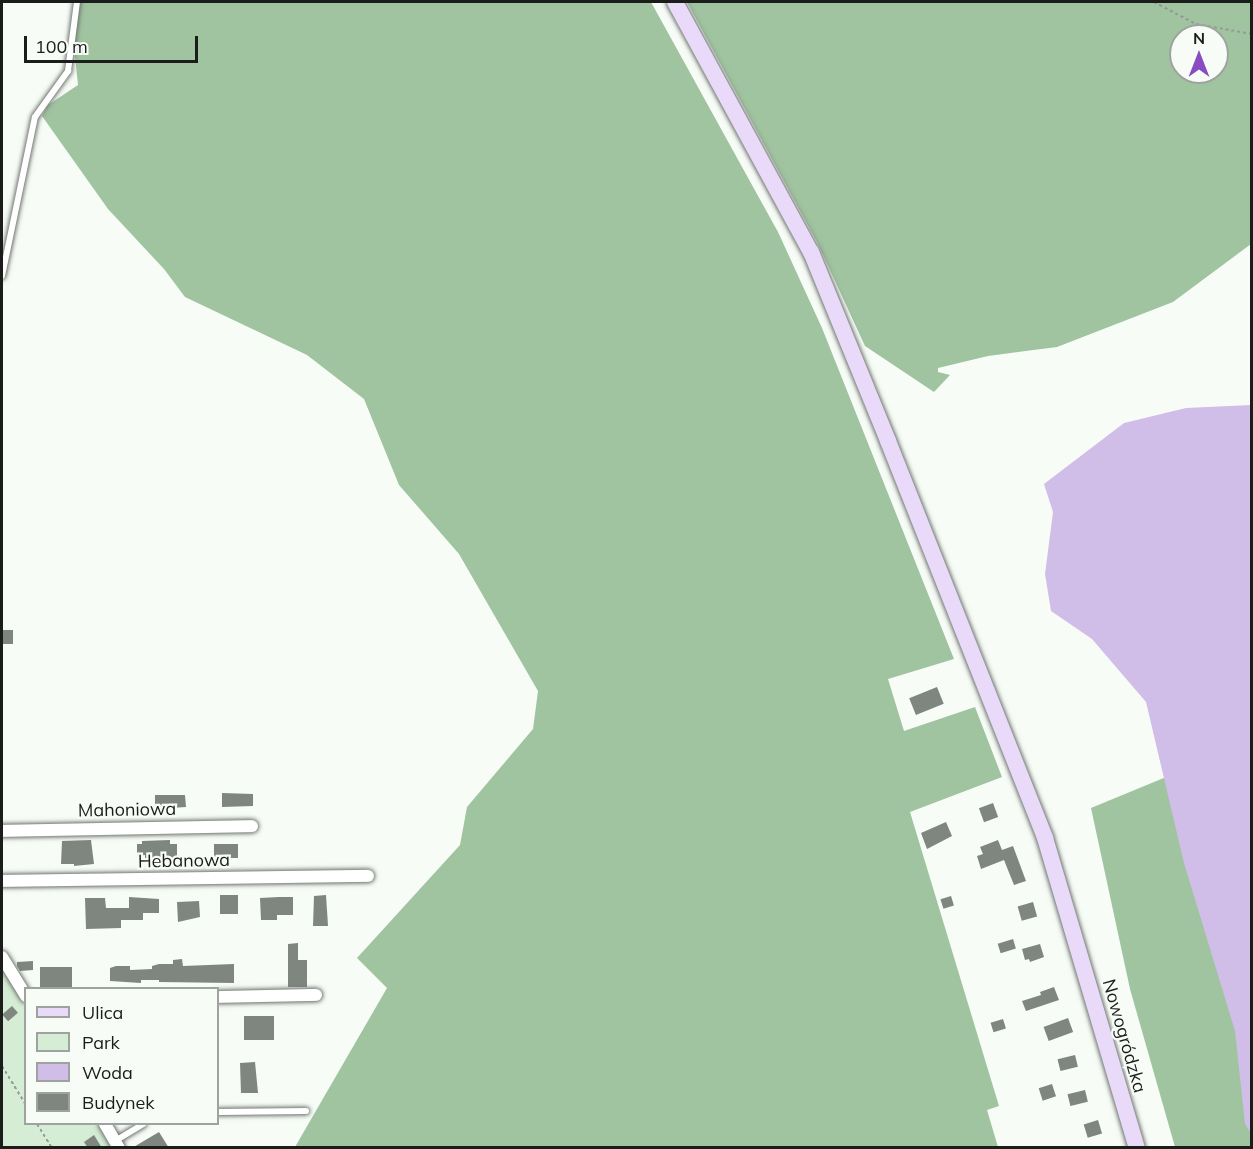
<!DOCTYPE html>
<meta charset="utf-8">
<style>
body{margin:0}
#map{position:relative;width:1253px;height:1149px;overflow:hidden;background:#f7fcf7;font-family:Mulish,sans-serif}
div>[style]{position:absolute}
.green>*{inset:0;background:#d4edd4}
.forest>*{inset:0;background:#a0c3a0}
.water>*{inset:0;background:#d0bee9}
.building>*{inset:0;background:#7f857f;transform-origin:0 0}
.path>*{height:2px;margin-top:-1px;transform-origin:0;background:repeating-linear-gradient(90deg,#959995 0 3px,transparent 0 6px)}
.roads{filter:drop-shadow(0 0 2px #727772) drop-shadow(0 0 2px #727772)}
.lane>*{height:6px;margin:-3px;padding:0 3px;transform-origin:3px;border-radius:3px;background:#fff}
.street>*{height:12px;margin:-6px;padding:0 6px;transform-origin:6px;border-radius:6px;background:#fff}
.secondary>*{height:16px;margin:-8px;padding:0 8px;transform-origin:8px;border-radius:8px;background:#e8daf8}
span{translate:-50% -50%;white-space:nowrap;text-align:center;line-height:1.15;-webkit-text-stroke:4.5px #f7fcf7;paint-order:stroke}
.street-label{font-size:18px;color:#1b1d1b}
.frame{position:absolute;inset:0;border:3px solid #1b1d1b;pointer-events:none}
.legend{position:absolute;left:24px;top:987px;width:195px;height:138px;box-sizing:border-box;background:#f7fcf7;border:2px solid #9fa39f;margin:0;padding:8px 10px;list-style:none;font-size:18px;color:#1b1d1b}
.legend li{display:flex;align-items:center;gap:12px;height:30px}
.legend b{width:30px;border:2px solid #9fa39f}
.north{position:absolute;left:1169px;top:24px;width:60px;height:60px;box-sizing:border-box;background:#f7fcf7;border:2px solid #9fa39f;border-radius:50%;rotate:0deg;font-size:16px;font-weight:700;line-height:24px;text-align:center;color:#1b1d1b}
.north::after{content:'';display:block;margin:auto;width:21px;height:27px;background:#874bc2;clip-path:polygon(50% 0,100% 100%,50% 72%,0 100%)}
.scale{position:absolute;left:24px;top:36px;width:174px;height:27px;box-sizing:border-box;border:3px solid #1b1d1b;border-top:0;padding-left:8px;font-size:18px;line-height:21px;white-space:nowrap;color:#1b1d1b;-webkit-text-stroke:4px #f7fcf7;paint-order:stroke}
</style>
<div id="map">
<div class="green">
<i style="clip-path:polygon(2px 958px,25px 996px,26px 1124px,104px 1124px,119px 1147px,2px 1147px)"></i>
</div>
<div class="forest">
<i style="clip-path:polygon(80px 2px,651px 2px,778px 232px,822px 328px,954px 659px,888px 679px,904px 731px,975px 707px,1002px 777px,910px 812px,999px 1106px,987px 1110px,998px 1147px,295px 1147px,387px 988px,357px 958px,460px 845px,467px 807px,533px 729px,538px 691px,459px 554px,399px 485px,364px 399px,307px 355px,185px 297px,164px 269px,108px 209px,42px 116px,48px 105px,78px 85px,73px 37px)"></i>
<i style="clip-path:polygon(evenodd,687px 2px,1251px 2px,1251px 244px,1173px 302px,1057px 347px,988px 356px,938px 368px,938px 372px,950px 375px,934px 392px,865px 346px,818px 244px,687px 2px,1181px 36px,1217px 36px,1217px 72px,1181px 72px,1181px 36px)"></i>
<i style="clip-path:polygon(1251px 742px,1251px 1147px,1175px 1147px,1130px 989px,1091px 808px)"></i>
</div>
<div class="water">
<i style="clip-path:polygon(1251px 405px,1252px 405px,1251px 1133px,1245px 1124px,1235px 1031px,1184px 863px,1146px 702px,1092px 639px,1051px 611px,1045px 574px,1053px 512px,1044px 484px,1124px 423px,1186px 408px)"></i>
</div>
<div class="building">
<i style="left:2px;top:630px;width:11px;height:14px"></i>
<i style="left:937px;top:687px;width:18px;height:30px;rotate:68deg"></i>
<i style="clip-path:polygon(222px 793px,253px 794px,253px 806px,222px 807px)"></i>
<i style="clip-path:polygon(155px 795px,185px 795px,186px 807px,155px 809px)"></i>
<i style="left:993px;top:803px;width:15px;height:15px;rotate:70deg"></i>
<i style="clip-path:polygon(946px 822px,952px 836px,927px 849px,921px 833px)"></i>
<i style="clip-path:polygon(91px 840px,94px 864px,74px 866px,74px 864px,61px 864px,62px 841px)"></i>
<i style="clip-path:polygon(170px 840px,170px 844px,177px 844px,177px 858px,145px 861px,145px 855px,137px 856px,137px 844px,142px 844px,142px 841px)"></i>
<i style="clip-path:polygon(998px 840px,1002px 850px,1013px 846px,1026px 881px,1014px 885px,1004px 860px,981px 869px,977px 856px,983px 854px,980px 847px)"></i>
<i style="left:214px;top:844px;width:24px;height:14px"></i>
<i style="left:220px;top:895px;width:18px;height:19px"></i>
<i style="clip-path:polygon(326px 895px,328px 926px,313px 926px,314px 896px)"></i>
<i style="left:951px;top:896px;width:10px;height:11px;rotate:73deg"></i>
<i style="clip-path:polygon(129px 897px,159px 899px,159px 913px,143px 913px,143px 920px,121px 920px,121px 928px,86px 929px,85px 898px,105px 898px,106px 908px,129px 908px)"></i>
<i style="clip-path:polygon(279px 897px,293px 897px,293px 915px,277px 915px,277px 920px,261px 920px,260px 898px)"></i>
<i style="clip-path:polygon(199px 901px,200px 917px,178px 922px,177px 902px)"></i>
<i style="left:1033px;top:902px;width:15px;height:16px;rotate:74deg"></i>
<i style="left:1013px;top:939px;width:10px;height:16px;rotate:73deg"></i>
<i style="clip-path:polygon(298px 943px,298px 960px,307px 960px,307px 987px,288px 987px,288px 944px)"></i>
<i style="clip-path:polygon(1040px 944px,1044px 957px,1030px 962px,1029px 959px,1025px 960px,1022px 949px)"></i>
<i style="clip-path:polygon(182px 959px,183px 966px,234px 964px,234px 983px,159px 982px,159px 980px,141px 980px,141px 983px,110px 981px,110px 968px,116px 966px,130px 966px,130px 970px,152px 969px,152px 966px,159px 964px,173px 964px,173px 960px)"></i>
<i style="clip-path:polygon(33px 961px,33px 970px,20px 971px,17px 966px,17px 962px)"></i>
<i style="left:72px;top:967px;width:20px;height:32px;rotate:90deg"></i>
<i style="clip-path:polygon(1054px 987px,1059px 1000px,1026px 1011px,1022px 1001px,1041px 995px,1040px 992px)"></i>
<i style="left:12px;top:1006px;width:9px;height:13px;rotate:49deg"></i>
<i style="left:244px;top:1016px;width:30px;height:24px"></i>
<i style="left:1068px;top:1018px;width:15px;height:26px;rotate:70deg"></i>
<i style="left:1003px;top:1019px;width:10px;height:13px;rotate:73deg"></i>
<i style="left:1075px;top:1055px;width:12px;height:18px;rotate:76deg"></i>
<i style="clip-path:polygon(255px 1062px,258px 1093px,241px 1093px,240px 1063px)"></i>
<i style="left:1052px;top:1084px;width:13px;height:14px;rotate:72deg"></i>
<i style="left:1085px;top:1090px;width:12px;height:18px;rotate:76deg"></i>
<i style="left:1098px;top:1120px;width:14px;height:15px;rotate:73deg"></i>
<i style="clip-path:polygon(159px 1132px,169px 1148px,132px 1148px)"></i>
<i style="clip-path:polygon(94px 1135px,102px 1148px,88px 1148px,84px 1142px)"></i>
</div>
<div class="path">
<i style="left:1154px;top:2px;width:47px;rotate:27.6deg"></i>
<i style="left:1196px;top:24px;width:57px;rotate:10.1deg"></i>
<i style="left:2px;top:1066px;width:46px;rotate:58.4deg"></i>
<i style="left:37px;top:1124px;width:28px;rotate:58deg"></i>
</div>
<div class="roads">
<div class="lane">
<i style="left:2px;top:276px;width:162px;rotate:-78.3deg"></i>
<i style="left:35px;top:117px;width:57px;rotate:-54.3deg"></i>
<i style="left:68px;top:71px;width:70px;rotate:-82.6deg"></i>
<i style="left:218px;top:1112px;width:88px;rotate:-0.7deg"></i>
<i style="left:115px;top:1141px;width:33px;rotate:-31deg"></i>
</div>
<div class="street">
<i style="left:2px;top:831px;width:250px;rotate:-1.1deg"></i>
<i style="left:2px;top:881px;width:366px;rotate:-0.8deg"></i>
<i style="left:2px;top:957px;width:46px;rotate:58.4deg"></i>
<i style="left:218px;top:997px;width:98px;rotate:-1.2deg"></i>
<i style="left:105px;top:1124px;width:28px;rotate:60deg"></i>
</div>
<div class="secondary">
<i style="left:675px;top:2px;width:285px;rotate:61.5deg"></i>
<i style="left:811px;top:252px;width:204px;rotate:67.8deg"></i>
<i style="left:888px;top:441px;width:427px;rotate:68.4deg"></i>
<i style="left:1045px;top:838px;width:323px;rotate:73.5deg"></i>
</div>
</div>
<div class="street-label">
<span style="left:127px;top:810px;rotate:-1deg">Mahoniowa</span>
<span style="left:184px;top:861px;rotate:-1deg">Hebanowa</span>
<span style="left:1124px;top:1036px;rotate:74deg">Nowogródzka</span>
</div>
<div class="frame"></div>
<ul class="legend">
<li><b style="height:8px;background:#e8daf8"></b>Ulica</li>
<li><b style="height:16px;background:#d4edd4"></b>Park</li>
<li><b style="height:16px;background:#d0bee9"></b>Woda</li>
<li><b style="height:16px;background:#7f857f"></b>Budynek</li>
</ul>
<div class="north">N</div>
<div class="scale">100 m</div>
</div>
